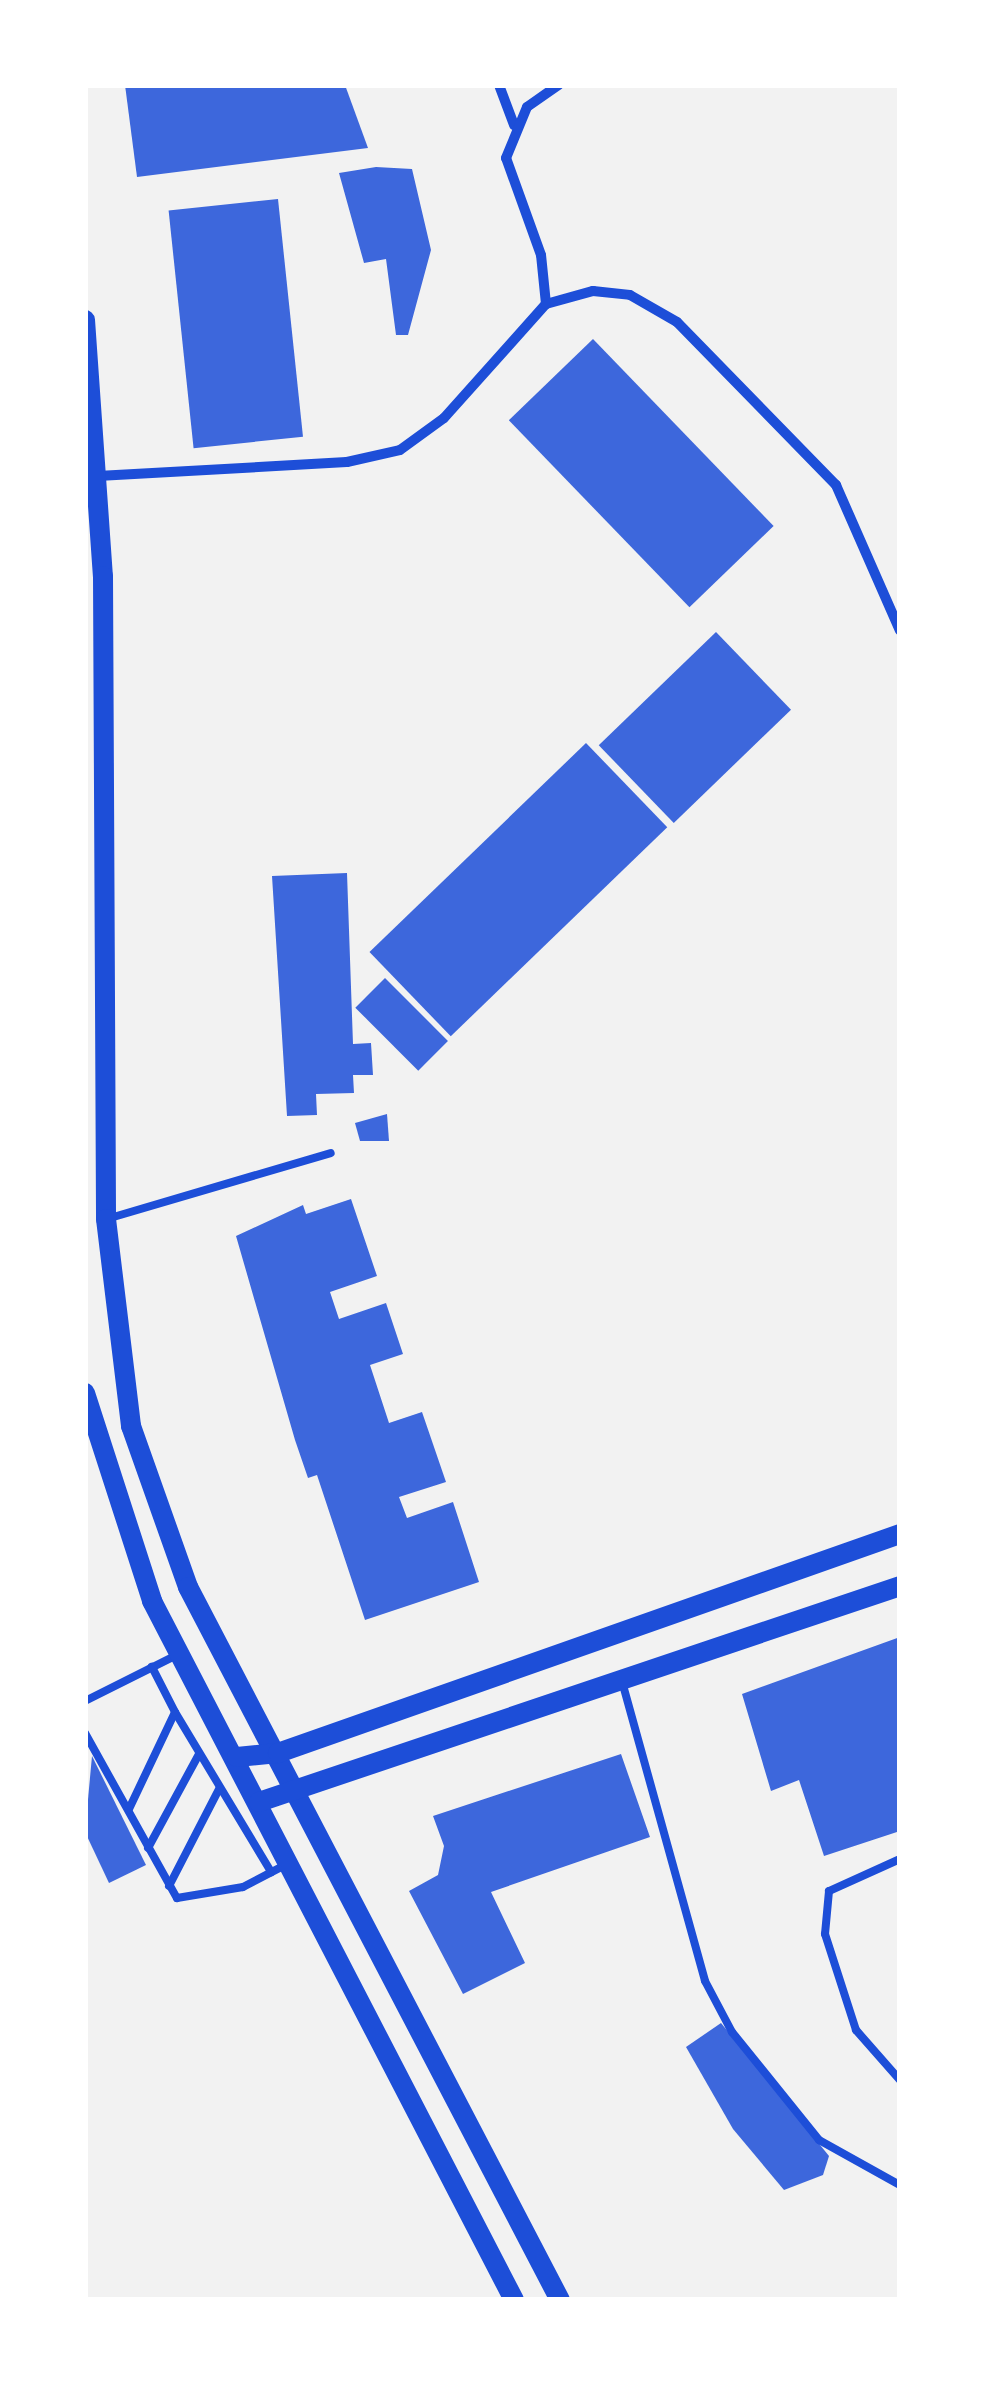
<!DOCTYPE html>
<style>
body{margin:0}
#map{position:relative;width:985px;height:2385px;overflow:hidden;background:#f2f2f2;font-family:"Fira Sans Condensed",sans-serif}
div>[style]{position:absolute}
.building>*{inset:0;background:#3d67dc;transform-origin:0 0}
.service>*{height:8px;margin:-4px;padding:0 4px;transform-origin:4px;border-radius:4px;background:#1d4ed8}
.minor>*{height:10px;margin:-5px;padding:0 5px;transform-origin:5px;border-radius:5px;background:#1d4ed8}
.secondary>*{height:20px;margin:-10px;padding:0 10px;transform-origin:10px;border-radius:10px;background:#1d4ed8}
span{translate:-50% -50%;white-space:nowrap;text-align:center;line-height:1.15;-webkit-text-stroke:9px #fff;paint-order:stroke}
.frame{position:absolute;inset:0;border:88px solid #fff;pointer-events:none}
</style>
<div id="map">
<div class="building">
<i style="clip-path:polygon(125px 85px,345px 85px,368px 148px,137px 177px)"></i>
<i style="clip-path:polygon(376px 167px,412px 169px,431px 250px,408px 335px,396px 335px,386px 259px,364px 263px,339px 173px)"></i>
<i style="left:278px;top:199px;width:239px;height:110px;rotate:84deg"></i>
<i style="left:593px;top:339px;width:260px;height:117px;rotate:46deg"></i>
<i style="left:716px;top:632px;width:108px;height:163px;rotate:46deg"></i>
<i style="left:586px;top:743px;width:117px;height:301px;rotate:46deg"></i>
<i style="clip-path:polygon(347px 873px,353px 1044px,371px 1043px,373px 1075px,353px 1075px,354px 1093px,316px 1094px,317px 1115px,287px 1116px,272px 876px)"></i>
<i style="left:385px;top:978px;width:89px;height:42px;rotate:45deg"></i>
<i style="clip-path:polygon(387px 1114px,389px 1141px,360px 1141px,355px 1123px)"></i>
<i style="clip-path:polygon(351px 1199px,377px 1276px,330px 1292px,339px 1319px,386px 1303px,403px 1354px,370px 1365px,389px 1423px,422px 1412px,446px 1482px,399px 1497px,407px 1518px,453px 1502px,479px 1582px,365px 1620px,317px 1475px,308px 1478px,295px 1440px,236px 1236px,303px 1205px,306px 1214px)"></i>
<i style="clip-path:polygon(900px 1637px,900px 1831px,824px 1856px,799px 1780px,771px 1791px,742px 1694px)"></i>
<i style="clip-path:polygon(621px 1754px,650px 1837px,491px 1892px,525px 1963px,463px 1994px,409px 1891px,438px 1875px,444px 1846px,433px 1816px)"></i>
<i style="clip-path:polygon(92px 1756px,146px 1865px,109px 1883px,85px 1832px)"></i>
<i style="clip-path:polygon(721px 2023px,829px 2156px,823px 2175px,784px 2190px,733px 2129px,686px 2047px)"></i>
</div>
<div class="service">
<i style="left:110px;top:1218px;width:230px;rotate:-16.4deg"></i>
<i style="left:623px;top:1685px;width:307px;rotate:74.5deg"></i>
<i style="left:705px;top:1981px;width:58px;rotate:62.1deg"></i>
<i style="left:732px;top:2032px;width:139px;rotate:51.1deg"></i>
<i style="left:819px;top:2140px;width:93px;rotate:29.1deg"></i>
<i style="left:85px;top:1701px;width:103px;rotate:-26.6deg"></i>
<i style="left:175px;top:1712px;width:187px;rotate:59deg"></i>
<i style="left:85px;top:1733px;width:189px;rotate:60.9deg"></i>
<i style="left:177px;top:1898px;width:67px;rotate:-9.5deg"></i>
<i style="left:243px;top:1887px;width:50px;rotate:-27.6deg"></i>
<i style="left:129px;top:1809px;width:107px;rotate:-64.6deg"></i>
<i style="left:175px;top:1712px;width:51px;rotate:-117.1deg"></i>
<i style="left:148px;top:1848px;width:107px;rotate:-61.5deg"></i>
<i style="left:900px;top:1859px;width:78px;rotate:155.7deg"></i>
<i style="left:829px;top:1891px;width:43px;rotate:95.3deg"></i>
<i style="left:825px;top:1934px;width:101px;rotate:72.1deg"></i>
<i style="left:856px;top:2030px;width:67px;rotate:48.7deg"></i>
<i style="left:169px;top:1886px;width:109px;rotate:-62.7deg"></i>
</div>
<div class="minor">
<i style="left:499px;top:85px;width:43px;rotate:69.4deg"></i>
<i style="left:546px;top:304px;width:49px;rotate:-15.5deg"></i>
<i style="left:593px;top:291px;width:37px;rotate:6deg"></i>
<i style="left:630px;top:295px;width:54px;rotate:29.9deg"></i>
<i style="left:677px;top:322px;width:228px;rotate:45.7deg"></i>
<i style="left:836px;top:485px;width:159px;rotate:66.3deg"></i>
<i style="left:98px;top:476px;width:249px;rotate:-3.2deg"></i>
<i style="left:347px;top:462px;width:54px;rotate:-12.8deg"></i>
<i style="left:400px;top:450px;width:54px;rotate:-36deg"></i>
<i style="left:444px;top:418px;width:153px;rotate:-48.2deg"></i>
<i style="left:546px;top:304px;width:49px;rotate:-95.8deg"></i>
<i style="left:541px;top:255px;width:103px;rotate:-109.8deg"></i>
<i style="left:506px;top:158px;width:55px;rotate:-67.6deg"></i>
<i style="left:527px;top:107px;width:39px;rotate:-35deg"></i>
</div>
<div class="secondary">
<i style="left:85px;top:320px;width:257px;rotate:86deg"></i>
<i style="left:103px;top:576px;width:643px;rotate:89.73deg"></i>
<i style="left:106px;top:1219px;width:209px;rotate:83.1deg"></i>
<i style="left:131px;top:1426px;width:171px;rotate:70.5deg"></i>
<i style="left:188px;top:1587px;width:804px;rotate:62.45deg"></i>
<i style="left:85px;top:1393px;width:219px;rotate:72.1deg"></i>
<i style="left:152px;top:1601px;width:787px;rotate:62.62deg"></i>
<i style="left:237px;top:1757px;width:41px;rotate:-5.6deg"></i>
<i style="left:278px;top:1753px;width:659px;rotate:-19.4deg"></i>
<i style="left:259px;top:1802px;width:676px;rotate:-18.62deg"></i>
</div>
<div class="frame"></div>
</div>
